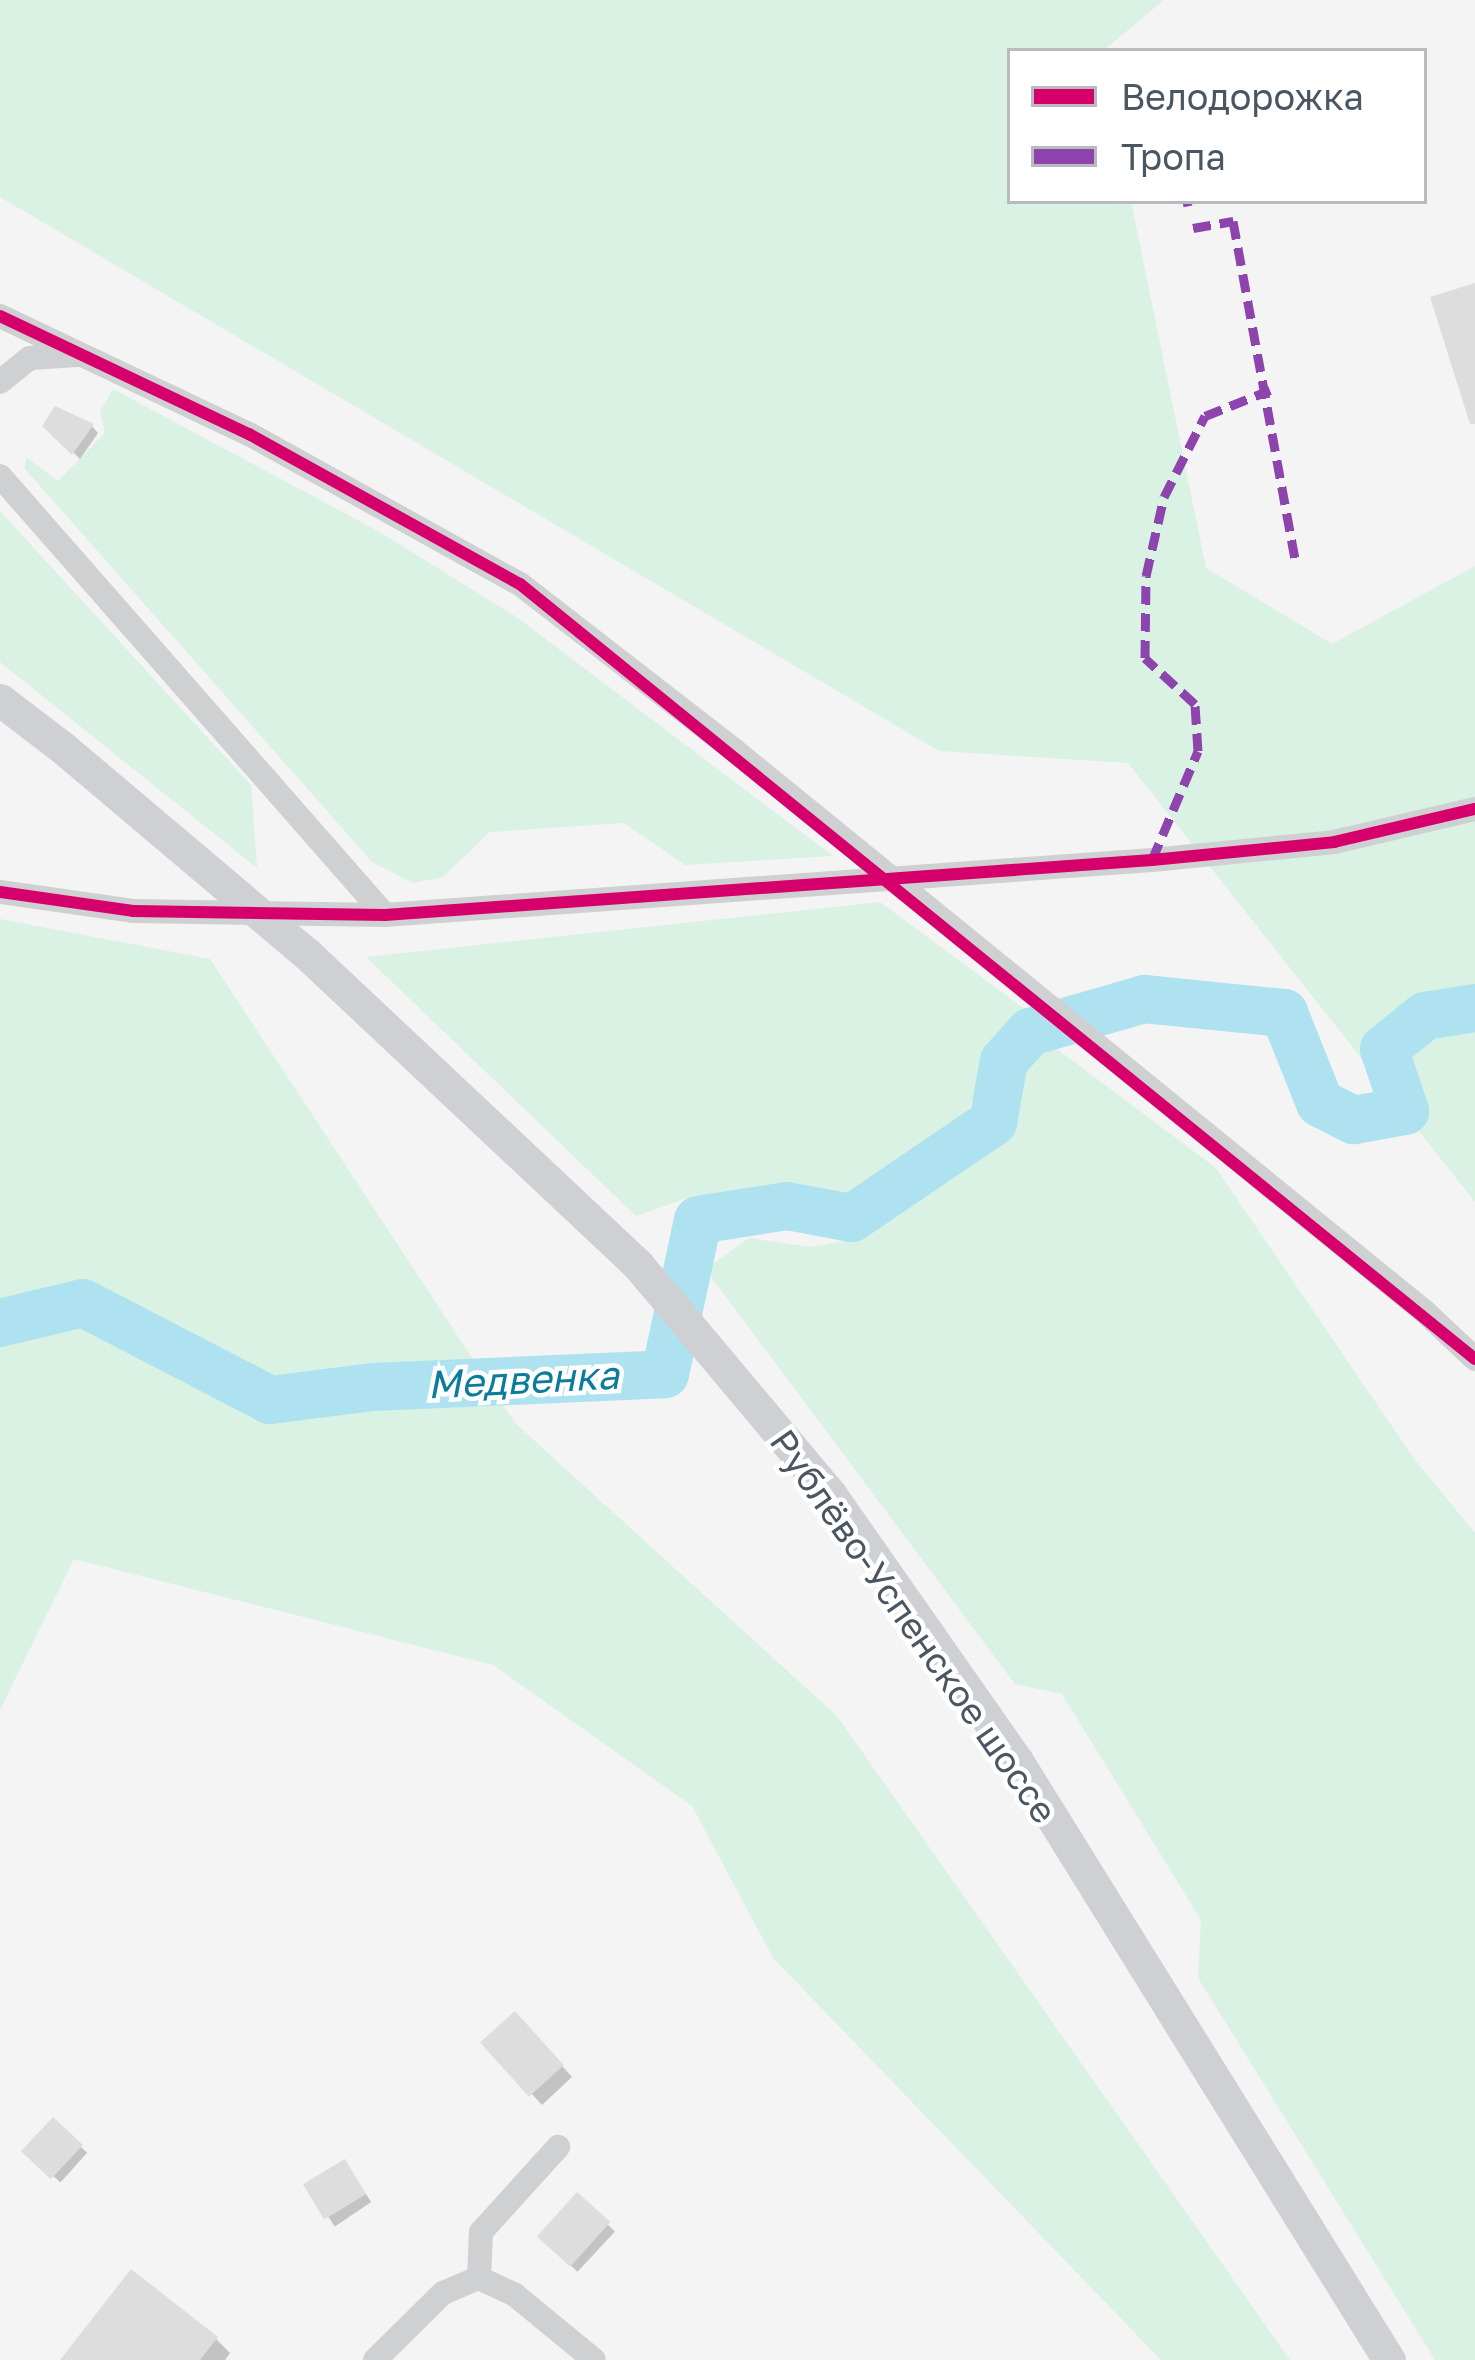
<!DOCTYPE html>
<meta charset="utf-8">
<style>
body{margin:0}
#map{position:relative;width:1475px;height:2360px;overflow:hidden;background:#f4f4f4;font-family:"Golos Text",sans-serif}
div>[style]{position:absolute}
.green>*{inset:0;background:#d9f2e3}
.shadow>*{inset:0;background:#0003;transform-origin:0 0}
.river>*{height:48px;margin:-24px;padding:0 24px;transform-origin:24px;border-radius:24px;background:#aee2f0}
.building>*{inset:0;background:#ddddde;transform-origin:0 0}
.street>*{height:24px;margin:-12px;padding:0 12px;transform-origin:12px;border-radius:12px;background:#ced0d2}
.secondary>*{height:33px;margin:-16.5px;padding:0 16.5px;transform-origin:16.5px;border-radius:16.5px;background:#ced0d4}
.street-bridge>*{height:24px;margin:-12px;padding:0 12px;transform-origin:12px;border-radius:12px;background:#ced0d2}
.secondary-bridge>*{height:33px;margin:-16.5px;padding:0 16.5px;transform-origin:16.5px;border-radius:16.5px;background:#ced0d4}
.quiet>*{height:9px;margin-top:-4.5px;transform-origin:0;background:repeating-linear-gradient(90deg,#8e44ad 0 18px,transparent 0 27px)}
.cycleway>*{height:12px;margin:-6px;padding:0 6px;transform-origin:6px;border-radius:6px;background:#d6006c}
span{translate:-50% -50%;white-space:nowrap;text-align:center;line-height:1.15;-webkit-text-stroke:9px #fff;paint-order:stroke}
.street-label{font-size:36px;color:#4a5661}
.water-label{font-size:39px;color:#0c7c9b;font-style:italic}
.legend{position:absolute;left:1007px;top:48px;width:420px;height:156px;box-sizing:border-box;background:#fff;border:3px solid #b7bbc0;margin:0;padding:15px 21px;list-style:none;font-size:36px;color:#4a5661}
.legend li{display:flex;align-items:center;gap:24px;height:60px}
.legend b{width:60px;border:3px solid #b7bbc0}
</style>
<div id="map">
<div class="green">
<i style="clip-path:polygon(0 0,1164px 0,1103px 51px,1010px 51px,1010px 201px,1131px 201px,1206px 568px,1332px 644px,1475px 566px,1475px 1202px,1128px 763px,939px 751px,0 197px)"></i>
<i style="clip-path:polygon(113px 389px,378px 531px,515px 616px,833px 856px,685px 865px,624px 823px,490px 832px,443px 877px,413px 883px,372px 862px,25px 469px,26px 457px,58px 481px,105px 433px,100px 411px)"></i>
<i style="clip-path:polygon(0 511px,251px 785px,257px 868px,0 662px)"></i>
<i style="clip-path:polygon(880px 902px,1030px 1013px,995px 1049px,968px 1110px,862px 1199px,696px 1195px,636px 1216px,366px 957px)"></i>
<i style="clip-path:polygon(0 919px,210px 959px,515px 1423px,837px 1716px,1290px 2360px,1161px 2360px,773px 1958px,692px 1806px,493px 1665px,74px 1559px,0 1710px)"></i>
<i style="clip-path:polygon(1053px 1046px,1216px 1168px,1415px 1460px,1475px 1533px,1475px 2360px,1435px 2360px,1198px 1978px,1201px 1920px,1062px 1694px,1015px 1684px,705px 1269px,749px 1238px,810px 1247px,866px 1237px,1007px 1132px,1023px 1066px)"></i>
</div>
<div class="shadow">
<i style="clip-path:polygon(46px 425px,92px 426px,98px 433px,80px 459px)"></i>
<i style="clip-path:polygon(525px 2025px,572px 2077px,542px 2105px,484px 2042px)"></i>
<i style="left:53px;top:2122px;width:46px;height:40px;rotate:42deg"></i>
<i style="left:345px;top:2163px;width:47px;height:44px;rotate:56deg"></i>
<i style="left:577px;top:2196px;width:52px;height:55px;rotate:43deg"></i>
<i style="clip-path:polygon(131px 2273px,216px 2339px,230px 2353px,225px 2360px,64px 2360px)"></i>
</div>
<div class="river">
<i style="left:0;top:1323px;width:85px;rotate:-13.5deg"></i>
<i style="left:83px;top:1303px;width:211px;rotate:27.4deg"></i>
<i style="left:270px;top:1400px;width:104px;rotate:-7.2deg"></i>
<i style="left:373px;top:1387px;width:292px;rotate:-2.5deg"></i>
<i style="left:665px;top:1374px;width:157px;rotate:-77.9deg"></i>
<i style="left:698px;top:1220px;width:90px;rotate:-8.9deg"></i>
<i style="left:787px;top:1206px;width:66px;rotate:10.5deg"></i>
<i style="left:852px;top:1218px;width:171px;rotate:-34.2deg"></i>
<i style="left:993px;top:1122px;width:62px;rotate:-79.8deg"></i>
<i style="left:1004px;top:1061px;width:39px;rotate:-48deg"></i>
<i style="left:1030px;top:1032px;width:119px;rotate:-16.1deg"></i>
<i style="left:1144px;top:999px;width:141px;rotate:5.7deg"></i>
<i style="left:1284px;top:1013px;width:97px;rotate:68.2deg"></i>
<i style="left:1320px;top:1103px;width:38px;rotate:27deg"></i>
<i style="left:1354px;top:1120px;width:52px;rotate:-10deg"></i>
<i style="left:1405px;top:1111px;width:65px;rotate:-108.7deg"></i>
<i style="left:1384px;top:1049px;width:53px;rotate:-38.8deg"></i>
<i style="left:1425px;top:1016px;width:51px;rotate:-9.1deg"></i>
</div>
<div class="building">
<i style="clip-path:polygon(1475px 283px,1475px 424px,1470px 424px,1430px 297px)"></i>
<i style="clip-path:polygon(55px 406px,94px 424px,72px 455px,42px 426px)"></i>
<i style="left:515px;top:2011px;width:73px;height:47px;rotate:48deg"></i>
<i style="left:53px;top:2117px;width:41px;height:47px;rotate:43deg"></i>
<i style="left:345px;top:2159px;width:41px;height:49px;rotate:59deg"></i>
<i style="left:577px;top:2192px;width:45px;height:60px;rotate:42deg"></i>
<i style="clip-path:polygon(131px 2269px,218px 2337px,200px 2360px,60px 2360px)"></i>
</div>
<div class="street">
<i style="left:0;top:316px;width:276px;rotate:25.4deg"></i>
<i style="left:249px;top:434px;width:310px;rotate:29deg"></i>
<i style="left:520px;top:584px;width:271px;rotate:37.8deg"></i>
<i style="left:0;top:382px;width:38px;rotate:-39deg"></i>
<i style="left:30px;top:358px;width:47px;rotate:-3.7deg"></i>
<i style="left:0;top:476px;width:584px;rotate:48.75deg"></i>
<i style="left:0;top:892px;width:134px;rotate:8.1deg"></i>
<i style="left:133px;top:911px;width:252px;rotate:0.9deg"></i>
<i style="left:385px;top:915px;width:769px;rotate:-4.1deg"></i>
<i style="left:1152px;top:860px;width:183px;rotate:-5.6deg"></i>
<i style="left:1334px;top:842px;width:145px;rotate:-13.2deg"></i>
<i style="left:1425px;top:1312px;width:69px;rotate:43.2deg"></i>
<i style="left:479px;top:2278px;width:46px;rotate:-87.5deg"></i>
<i style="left:481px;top:2232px;width:115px;rotate:-47.8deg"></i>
<i style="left:375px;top:2360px;width:95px;rotate:-44.6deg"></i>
<i style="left:443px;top:2293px;width:39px;rotate:-23deg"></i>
<i style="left:479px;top:2278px;width:40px;rotate:25deg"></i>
<i style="left:515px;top:2295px;width:102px;rotate:39.4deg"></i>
</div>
<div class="secondary">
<i style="left:0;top:700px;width:79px;rotate:37.3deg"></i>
<i style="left:830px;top:1494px;width:326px;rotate:55deg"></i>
<i style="left:1017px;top:1761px;width:705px;rotate:58.16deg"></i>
</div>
<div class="street-bridge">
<i style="left:734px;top:750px;width:891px;rotate:39.12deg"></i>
</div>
<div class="secondary-bridge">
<i style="left:63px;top:748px;width:318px;rotate:40.2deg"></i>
<i style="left:306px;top:953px;width:456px;rotate:43.2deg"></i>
<i style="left:638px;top:1265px;width:299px;rotate:50deg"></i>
</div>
<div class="quiet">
<i style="left:1187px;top:201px;width:5px;rotate:79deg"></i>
<i style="left:1193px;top:228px;width:41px;rotate:-9.9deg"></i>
<i style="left:1233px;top:221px;width:345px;rotate:79.6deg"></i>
<i style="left:1152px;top:860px;width:118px;rotate:-67.1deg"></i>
<i style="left:1198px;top:751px;width:47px;rotate:-93.7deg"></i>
<i style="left:1195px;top:704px;width:68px;rotate:-137.4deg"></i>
<i style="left:1145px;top:658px;width:82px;rotate:-89.3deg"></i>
<i style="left:1146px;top:576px;width:81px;rotate:-77.2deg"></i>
<i style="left:1164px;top:497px;width:91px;rotate:-63.2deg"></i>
<i style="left:1205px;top:416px;width:70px;rotate:-21.8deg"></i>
</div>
<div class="cycleway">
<i style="left:0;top:316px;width:276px;rotate:25.4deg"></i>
<i style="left:249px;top:434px;width:310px;rotate:29deg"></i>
<i style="left:520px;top:584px;width:1230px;rotate:39.06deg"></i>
<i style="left:0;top:892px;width:134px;rotate:8.1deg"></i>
<i style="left:133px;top:911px;width:252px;rotate:0.9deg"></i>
<i style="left:385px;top:915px;width:769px;rotate:-4.1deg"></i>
<i style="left:1152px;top:860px;width:183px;rotate:-5.6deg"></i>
<i style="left:1334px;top:842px;width:145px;rotate:-13.2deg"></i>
</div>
<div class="street-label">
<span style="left:914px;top:1626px;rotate:55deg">Рублёво-Успенское шоссе</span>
</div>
<div class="water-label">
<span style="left:523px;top:1380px;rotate:-3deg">Медвенка</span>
</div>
<ul class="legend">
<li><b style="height:15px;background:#d6006c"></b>Велодорожка</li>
<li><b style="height:15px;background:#8e44ad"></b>Тропа</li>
</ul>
</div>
